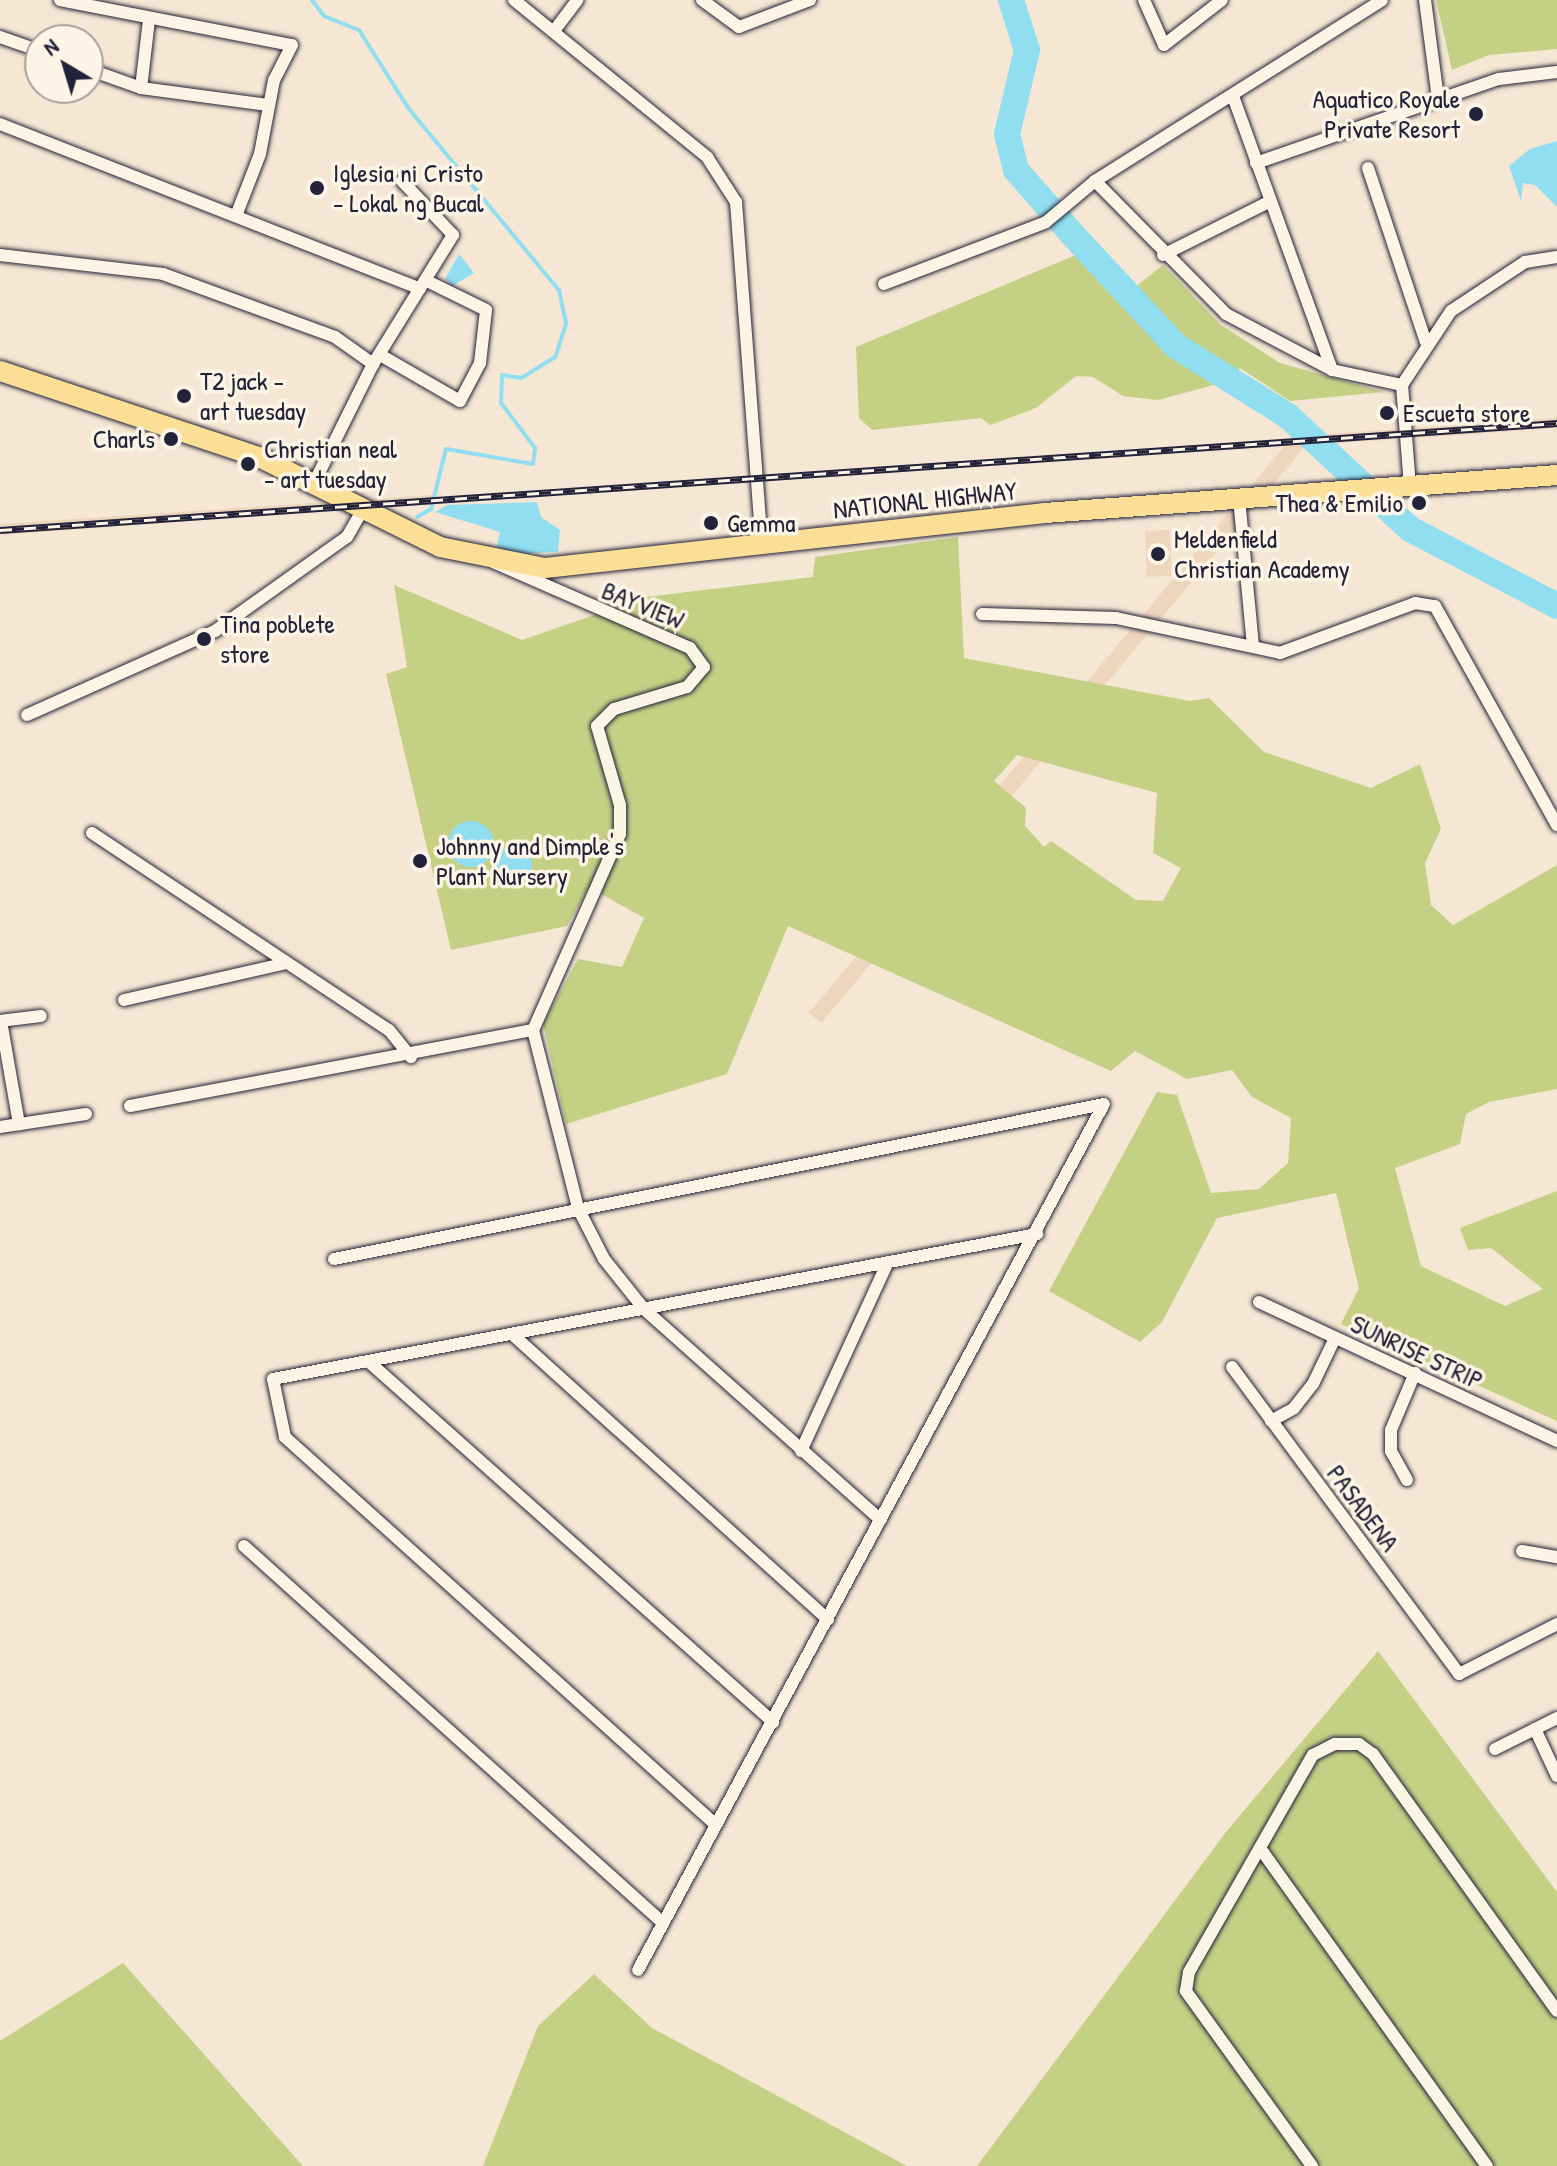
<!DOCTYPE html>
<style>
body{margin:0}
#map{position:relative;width:1557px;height:2166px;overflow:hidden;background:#f5e7d3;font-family:"Patrick Hand",sans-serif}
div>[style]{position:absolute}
.built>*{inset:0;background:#edd6bd;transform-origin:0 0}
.green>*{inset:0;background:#c4d185}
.water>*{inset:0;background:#91def1}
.round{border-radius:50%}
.stream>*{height:4px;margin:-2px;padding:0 2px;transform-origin:2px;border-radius:2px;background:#91def1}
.river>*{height:26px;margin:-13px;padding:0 13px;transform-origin:13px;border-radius:13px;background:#91def1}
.roads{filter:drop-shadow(0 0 2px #22223b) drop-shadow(0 0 2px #22223b)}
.street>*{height:12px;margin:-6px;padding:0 6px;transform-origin:6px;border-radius:6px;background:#fcf5e5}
.primary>*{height:20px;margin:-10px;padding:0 10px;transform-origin:10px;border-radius:10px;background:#fbdf96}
.rail>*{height:7px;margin-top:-3.5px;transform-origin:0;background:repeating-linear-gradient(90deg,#fcf5e5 0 12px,#22223b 0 24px);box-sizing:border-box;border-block:2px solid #22223b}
.dots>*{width:22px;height:22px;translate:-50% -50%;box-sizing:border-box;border:4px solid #fcf5e5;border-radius:50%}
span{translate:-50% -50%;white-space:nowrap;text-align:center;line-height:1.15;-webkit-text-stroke:7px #fcf5e5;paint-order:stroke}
.poi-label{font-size:26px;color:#22223b}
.right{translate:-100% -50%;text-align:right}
.left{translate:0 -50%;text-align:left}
.street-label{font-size:26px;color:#22223b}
.north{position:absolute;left:24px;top:24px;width:80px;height:80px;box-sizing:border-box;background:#fcf5e5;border:2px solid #a5a1a1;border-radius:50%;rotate:322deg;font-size:22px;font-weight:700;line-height:32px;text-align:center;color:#22223b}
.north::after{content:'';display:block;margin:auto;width:28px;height:36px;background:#22223b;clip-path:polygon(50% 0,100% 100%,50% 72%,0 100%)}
</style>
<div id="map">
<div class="built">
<i style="clip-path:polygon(1557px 418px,1557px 428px,1418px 438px,1337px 443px,1327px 434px)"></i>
<i style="left:1293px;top:436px;width:16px;height:753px;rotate:40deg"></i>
<i style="clip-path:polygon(432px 495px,432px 503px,0 535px,0 524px)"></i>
<i style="left:1170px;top:530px;width:46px;height:25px;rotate:88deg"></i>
</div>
<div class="green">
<i style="clip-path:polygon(1436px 0,1557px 0,1557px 49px,1489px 55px,1452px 70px)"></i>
<i style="clip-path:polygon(1088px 250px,1130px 291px,1163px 265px,1221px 325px,1280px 363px,1384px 392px,1290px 401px,1240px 368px,1228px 381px,1158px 400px,1123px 396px,1093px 377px,1076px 376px,1036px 408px,990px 425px,981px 418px,872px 430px,859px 418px,856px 347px)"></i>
<i style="clip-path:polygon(evenodd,958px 537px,964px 658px,1190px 701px,1209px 698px,1264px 752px,1371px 788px,1420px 764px,1441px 829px,1425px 863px,1431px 905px,1453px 925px,1557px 865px,1557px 1089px,1489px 1102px,1466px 1114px,1460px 1144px,1395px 1168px,1421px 1266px,1505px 1306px,1543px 1289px,1491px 1248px,1468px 1250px,1460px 1228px,1557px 1191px,1557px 1421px,1341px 1324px,1359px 1288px,1336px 1193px,1217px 1218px,1162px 1322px,1140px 1342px,1049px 1291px,1157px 1092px,1177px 1095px,1211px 1193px,1259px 1189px,1288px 1163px,1291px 1118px,1252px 1097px,1232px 1070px,1187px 1079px,1135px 1051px,1111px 1071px,788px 926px,727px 1074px,566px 1124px,543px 1024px,578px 959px,622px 967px,644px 918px,589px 887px,567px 926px,451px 950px,386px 674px,407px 667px,394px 585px,522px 640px,646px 597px,813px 577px,815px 557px,958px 537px,1017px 755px,1157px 793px,1153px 853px,1181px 868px,1163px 901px,1136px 900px,1051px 841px,1044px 847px,1025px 826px,1026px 808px,994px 781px,1017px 755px)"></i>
<i style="clip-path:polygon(1378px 1651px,1557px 1892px,1557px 2166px,977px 2166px,1226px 1832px)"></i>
<i style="clip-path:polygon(123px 1963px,303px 2166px,0 2166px,0 2041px)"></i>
<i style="clip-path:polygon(594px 1974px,652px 2028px,907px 2166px,483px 2166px,538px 2026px)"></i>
</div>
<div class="water">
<i style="clip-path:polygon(1557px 141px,1557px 207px,1535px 185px,1523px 183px,1521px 201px,1509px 166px,1530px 149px)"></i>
<i style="clip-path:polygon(459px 254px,474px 273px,452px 286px,445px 279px)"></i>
<i style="clip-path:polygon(537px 502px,541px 517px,560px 530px,558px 552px,506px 554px,497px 546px,500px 532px,435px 512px,447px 505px)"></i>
<i class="round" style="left:448px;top:821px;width:46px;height:46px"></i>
<i class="round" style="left:494px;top:846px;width:38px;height:38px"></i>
</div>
<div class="stream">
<i style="left:312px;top:0;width:20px;rotate:53deg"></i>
<i style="left:324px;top:16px;width:38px;rotate:22deg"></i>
<i style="left:359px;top:30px;width:93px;rotate:57.7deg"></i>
<i style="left:409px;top:109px;width:235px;rotate:50.4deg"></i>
<i style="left:559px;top:290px;width:35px;rotate:78deg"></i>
<i style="left:566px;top:324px;width:35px;rotate:108deg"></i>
<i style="left:555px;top:357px;width:40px;rotate:148deg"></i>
<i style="left:521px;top:378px;width:19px;rotate:-171deg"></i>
<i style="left:502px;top:375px;width:28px;rotate:92deg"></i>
<i style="left:501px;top:403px;width:56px;rotate:52.9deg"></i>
<i style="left:535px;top:448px;width:16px;rotate:97deg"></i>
<i style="left:533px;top:464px;width:88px;rotate:-170.2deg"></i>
<i style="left:446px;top:449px;width:62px;rotate:104deg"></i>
<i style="left:431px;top:509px;width:16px;rotate:150deg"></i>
</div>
<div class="river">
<i style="left:1011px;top:0;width:52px;rotate:72.3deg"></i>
<i style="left:1027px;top:50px;width:86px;rotate:103.4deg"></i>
<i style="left:1007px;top:134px;width:37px;rotate:76deg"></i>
<i style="left:1016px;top:170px;width:85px;rotate:48.8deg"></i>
<i style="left:1072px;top:234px;width:153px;rotate:47.1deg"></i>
<i style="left:1176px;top:346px;width:132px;rotate:32deg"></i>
<i style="left:1288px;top:416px;width:166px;rotate:42.8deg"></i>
<i style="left:1410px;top:529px;width:166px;rotate:27.6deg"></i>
</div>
<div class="roads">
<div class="street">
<i style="left:60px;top:0;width:236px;rotate:11deg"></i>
<i style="left:292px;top:45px;width:39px;rotate:117deg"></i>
<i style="left:274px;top:80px;width:75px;rotate:100.7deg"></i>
<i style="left:260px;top:154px;width:66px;rotate:111.2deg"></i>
<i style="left:514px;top:0;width:249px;rotate:39.1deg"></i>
<i style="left:707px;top:157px;width:54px;rotate:57.2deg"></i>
<i style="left:736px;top:202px;width:344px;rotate:85.7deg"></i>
<i style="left:702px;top:0;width:46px;rotate:36.1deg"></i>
<i style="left:739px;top:27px;width:76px;rotate:-20.8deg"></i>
<i style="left:1144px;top:0;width:49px;rotate:66deg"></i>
<i style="left:1164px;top:45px;width:73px;rotate:-37.8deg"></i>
<i style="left:1425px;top:0;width:100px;rotate:82.5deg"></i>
<i style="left:554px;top:31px;width:39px;rotate:-53deg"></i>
<i style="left:0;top:37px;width:42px;rotate:19.3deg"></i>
<i style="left:88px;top:69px;width:56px;rotate:19.7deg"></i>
<i style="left:141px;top:88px;width:128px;rotate:7.6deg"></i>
<i style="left:141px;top:88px;width:68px;rotate:-83.3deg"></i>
<i style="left:1234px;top:99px;width:288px;rotate:70.1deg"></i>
<i style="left:0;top:124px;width:451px;rotate:21.4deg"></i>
<i style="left:1256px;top:163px;width:257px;rotate:-19.1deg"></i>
<i style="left:1499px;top:79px;width:58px;rotate:-6.9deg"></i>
<i style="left:1368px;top:168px;width:183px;rotate:71.6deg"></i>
<i style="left:1095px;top:181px;width:187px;rotate:45.4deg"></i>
<i style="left:1226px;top:314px;width:120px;rotate:27.8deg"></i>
<i style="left:1332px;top:370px;width:72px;rotate:12.1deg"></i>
<i style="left:1402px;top:385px;width:101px;rotate:85.5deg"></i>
<i style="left:0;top:255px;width:164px;rotate:6.6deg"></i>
<i style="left:163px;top:274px;width:183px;rotate:20.1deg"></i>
<i style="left:335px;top:337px;width:47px;rotate:35.4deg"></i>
<i style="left:1163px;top:255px;width:119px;rotate:-26.6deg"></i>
<i style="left:884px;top:284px;width:173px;rotate:-20.9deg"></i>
<i style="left:1046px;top:222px;width:64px;rotate:-39.9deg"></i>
<i style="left:1095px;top:181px;width:339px;rotate:-32.2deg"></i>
<i style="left:382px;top:356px;width:90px;rotate:30deg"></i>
<i style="left:460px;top:401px;width:43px;rotate:-62.2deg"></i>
<i style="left:480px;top:363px;width:53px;rotate:-83.5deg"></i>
<i style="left:486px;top:310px;width:66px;rotate:-153.8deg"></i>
<i style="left:1402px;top:385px;width:89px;rotate:-56.5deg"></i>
<i style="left:1451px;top:311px;width:89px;rotate:-33.5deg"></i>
<i style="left:1525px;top:262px;width:32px;rotate:-9deg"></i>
<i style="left:314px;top:483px;width:133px;rotate:-63.6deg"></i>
<i style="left:373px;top:364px;width:152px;rotate:-58.2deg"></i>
<i style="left:453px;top:235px;width:74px;rotate:-133.4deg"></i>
<i style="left:1239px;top:498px;width:149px;rotate:84.6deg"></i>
<i style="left:493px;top:562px;width:215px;rotate:23.6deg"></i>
<i style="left:690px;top:648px;width:24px;rotate:54deg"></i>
<i style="left:704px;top:667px;width:26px;rotate:130deg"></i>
<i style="left:687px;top:687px;width:76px;rotate:163.2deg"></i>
<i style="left:614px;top:709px;width:24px;rotate:135deg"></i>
<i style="left:597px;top:726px;width:82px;rotate:73.8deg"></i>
<i style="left:620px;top:805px;width:29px;rotate:90deg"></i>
<i style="left:620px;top:834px;width:214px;rotate:113.9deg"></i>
<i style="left:982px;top:614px;width:134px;rotate:1.7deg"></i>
<i style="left:1116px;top:618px;width:168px;rotate:12deg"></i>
<i style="left:1280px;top:653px;width:144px;rotate:-20.3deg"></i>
<i style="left:1415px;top:603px;width:20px;rotate:9deg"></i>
<i style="left:1435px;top:606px;width:251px;rotate:60.9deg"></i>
<i style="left:27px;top:715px;width:206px;rotate:-24.1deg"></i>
<i style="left:215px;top:631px;width:162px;rotate:-35.5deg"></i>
<i style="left:347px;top:537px;width:34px;rotate:-60deg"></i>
<i style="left:92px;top:833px;width:356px;rotate:33.6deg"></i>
<i style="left:389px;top:1030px;width:35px;rotate:51deg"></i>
<i style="left:124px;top:1000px;width:167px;rotate:-12.8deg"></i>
<i style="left:0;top:1021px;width:41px;rotate:-7deg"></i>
<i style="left:1px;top:1021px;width:105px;rotate:80.1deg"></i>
<i style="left:533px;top:1030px;width:184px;rotate:75.8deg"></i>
<i style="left:578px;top:1208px;width:57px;rotate:63deg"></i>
<i style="left:604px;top:1259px;width:64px;rotate:51.3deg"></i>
<i style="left:644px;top:1309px;width:317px;rotate:41.7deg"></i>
<i style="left:130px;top:1106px;width:410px;rotate:-10.7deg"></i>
<i style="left:0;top:1127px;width:87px;rotate:-8.6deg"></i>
<i style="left:334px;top:1259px;width:785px;rotate:-11.38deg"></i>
<i style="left:1259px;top:1302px;width:329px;rotate:25deg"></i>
<i style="left:512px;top:1334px;width:426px;rotate:42.1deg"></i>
<i style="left:368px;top:1361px;width:543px;rotate:41.71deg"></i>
<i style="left:1232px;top:1367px;width:382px;rotate:53.5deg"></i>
<i style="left:1459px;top:1674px;width:110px;rotate:-27deg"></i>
<i style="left:1271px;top:1421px;width:26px;rotate:-29deg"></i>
<i style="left:1294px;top:1408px;width:31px;rotate:-52deg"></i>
<i style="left:1313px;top:1384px;width:51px;rotate:-64.4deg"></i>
<i style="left:801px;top:1451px;width:208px;rotate:-65.3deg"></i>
<i style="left:1407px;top:1480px;width:33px;rotate:-119deg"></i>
<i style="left:1391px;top:1451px;width:21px;rotate:-90deg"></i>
<i style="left:1391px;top:1430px;width:62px;rotate:-67.2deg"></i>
<i style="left:244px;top:1546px;width:564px;rotate:41.98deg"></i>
<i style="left:1522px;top:1551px;width:36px;rotate:10deg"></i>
<i style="left:1535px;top:1729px;width:52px;rotate:64.9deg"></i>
<i style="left:1495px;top:1749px;width:69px;rotate:-26.6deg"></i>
<i style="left:716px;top:1825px;width:580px;rotate:-138.01deg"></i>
<i style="left:285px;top:1437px;width:59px;rotate:-101.7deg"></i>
<i style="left:273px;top:1379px;width:778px;rotate:-10.75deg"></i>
<i style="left:1260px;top:1848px;width:391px;rotate:54.5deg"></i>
<i style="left:638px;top:1970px;width:983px;rotate:-61.72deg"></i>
<i style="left:1312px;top:2166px;width:216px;rotate:-125.8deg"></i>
<i style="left:1186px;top:1991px;width:19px;rotate:-81deg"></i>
<i style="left:1189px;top:1972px;width:250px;rotate:-60.3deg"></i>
<i style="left:1313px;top:1755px;width:25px;rotate:-27deg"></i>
<i style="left:1335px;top:1744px;width:24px"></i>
<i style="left:1359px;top:1744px;width:17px;rotate:36deg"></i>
<i style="left:1373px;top:1754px;width:316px;rotate:54.4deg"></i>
</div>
<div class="primary">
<i style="left:0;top:371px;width:275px;rotate:18.4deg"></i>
<i style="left:261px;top:458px;width:200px;rotate:26.4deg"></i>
<i style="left:440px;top:547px;width:107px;rotate:11.3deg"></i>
<i style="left:545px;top:568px;width:503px;rotate:-6.28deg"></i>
<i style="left:1045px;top:513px;width:513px;rotate:-4.24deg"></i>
</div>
</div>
<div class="rail">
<i style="left:0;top:530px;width:1561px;rotate:-3.93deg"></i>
</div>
<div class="dots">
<i style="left:1476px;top:114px;background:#22223b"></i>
<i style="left:317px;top:188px;background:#22223b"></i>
<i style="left:184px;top:396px;background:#22223b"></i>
<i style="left:1387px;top:413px;background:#22223b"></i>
<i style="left:171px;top:439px;background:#22223b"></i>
<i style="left:248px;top:464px;background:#22223b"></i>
<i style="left:1419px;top:503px;background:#22223b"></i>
<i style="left:711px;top:523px;background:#22223b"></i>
<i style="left:1158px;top:554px;background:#22223b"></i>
<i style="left:204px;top:639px;background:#22223b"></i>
<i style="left:420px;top:861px;background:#22223b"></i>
</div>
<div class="poi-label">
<span class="right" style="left:1460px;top:114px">Aquatico Royale<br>Private Resort</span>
<span class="left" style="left:333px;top:188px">Iglesia ni Cristo<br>- Lokal ng Bucal</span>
<span class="left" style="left:200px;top:396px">T2 jack -<br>art tuesday</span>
<span class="left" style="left:1403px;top:413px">Escueta store</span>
<span class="right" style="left:155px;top:439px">Charls</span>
<span class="left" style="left:264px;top:464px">Christian neal<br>- art tuesday</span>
<span class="right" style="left:1403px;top:503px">Thea &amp; Emilio</span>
<span class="left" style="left:727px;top:523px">Gemma</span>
<span class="left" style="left:1174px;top:554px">Meldenfield<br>Christian Academy</span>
<span class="left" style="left:220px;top:639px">Tina poblete<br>store</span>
<span class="left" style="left:436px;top:861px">Johnny and Dimple's<br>Plant Nursery</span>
</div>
<div class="street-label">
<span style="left:925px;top:500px;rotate:-6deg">NATIONAL HIGHWAY</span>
<span style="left:643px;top:605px;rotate:22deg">BAYVIEW</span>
<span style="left:1417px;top:1352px;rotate:25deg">SUNRISE STRIP</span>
<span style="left:1363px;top:1508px;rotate:53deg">PASADENA</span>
</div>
<div class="north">N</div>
</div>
